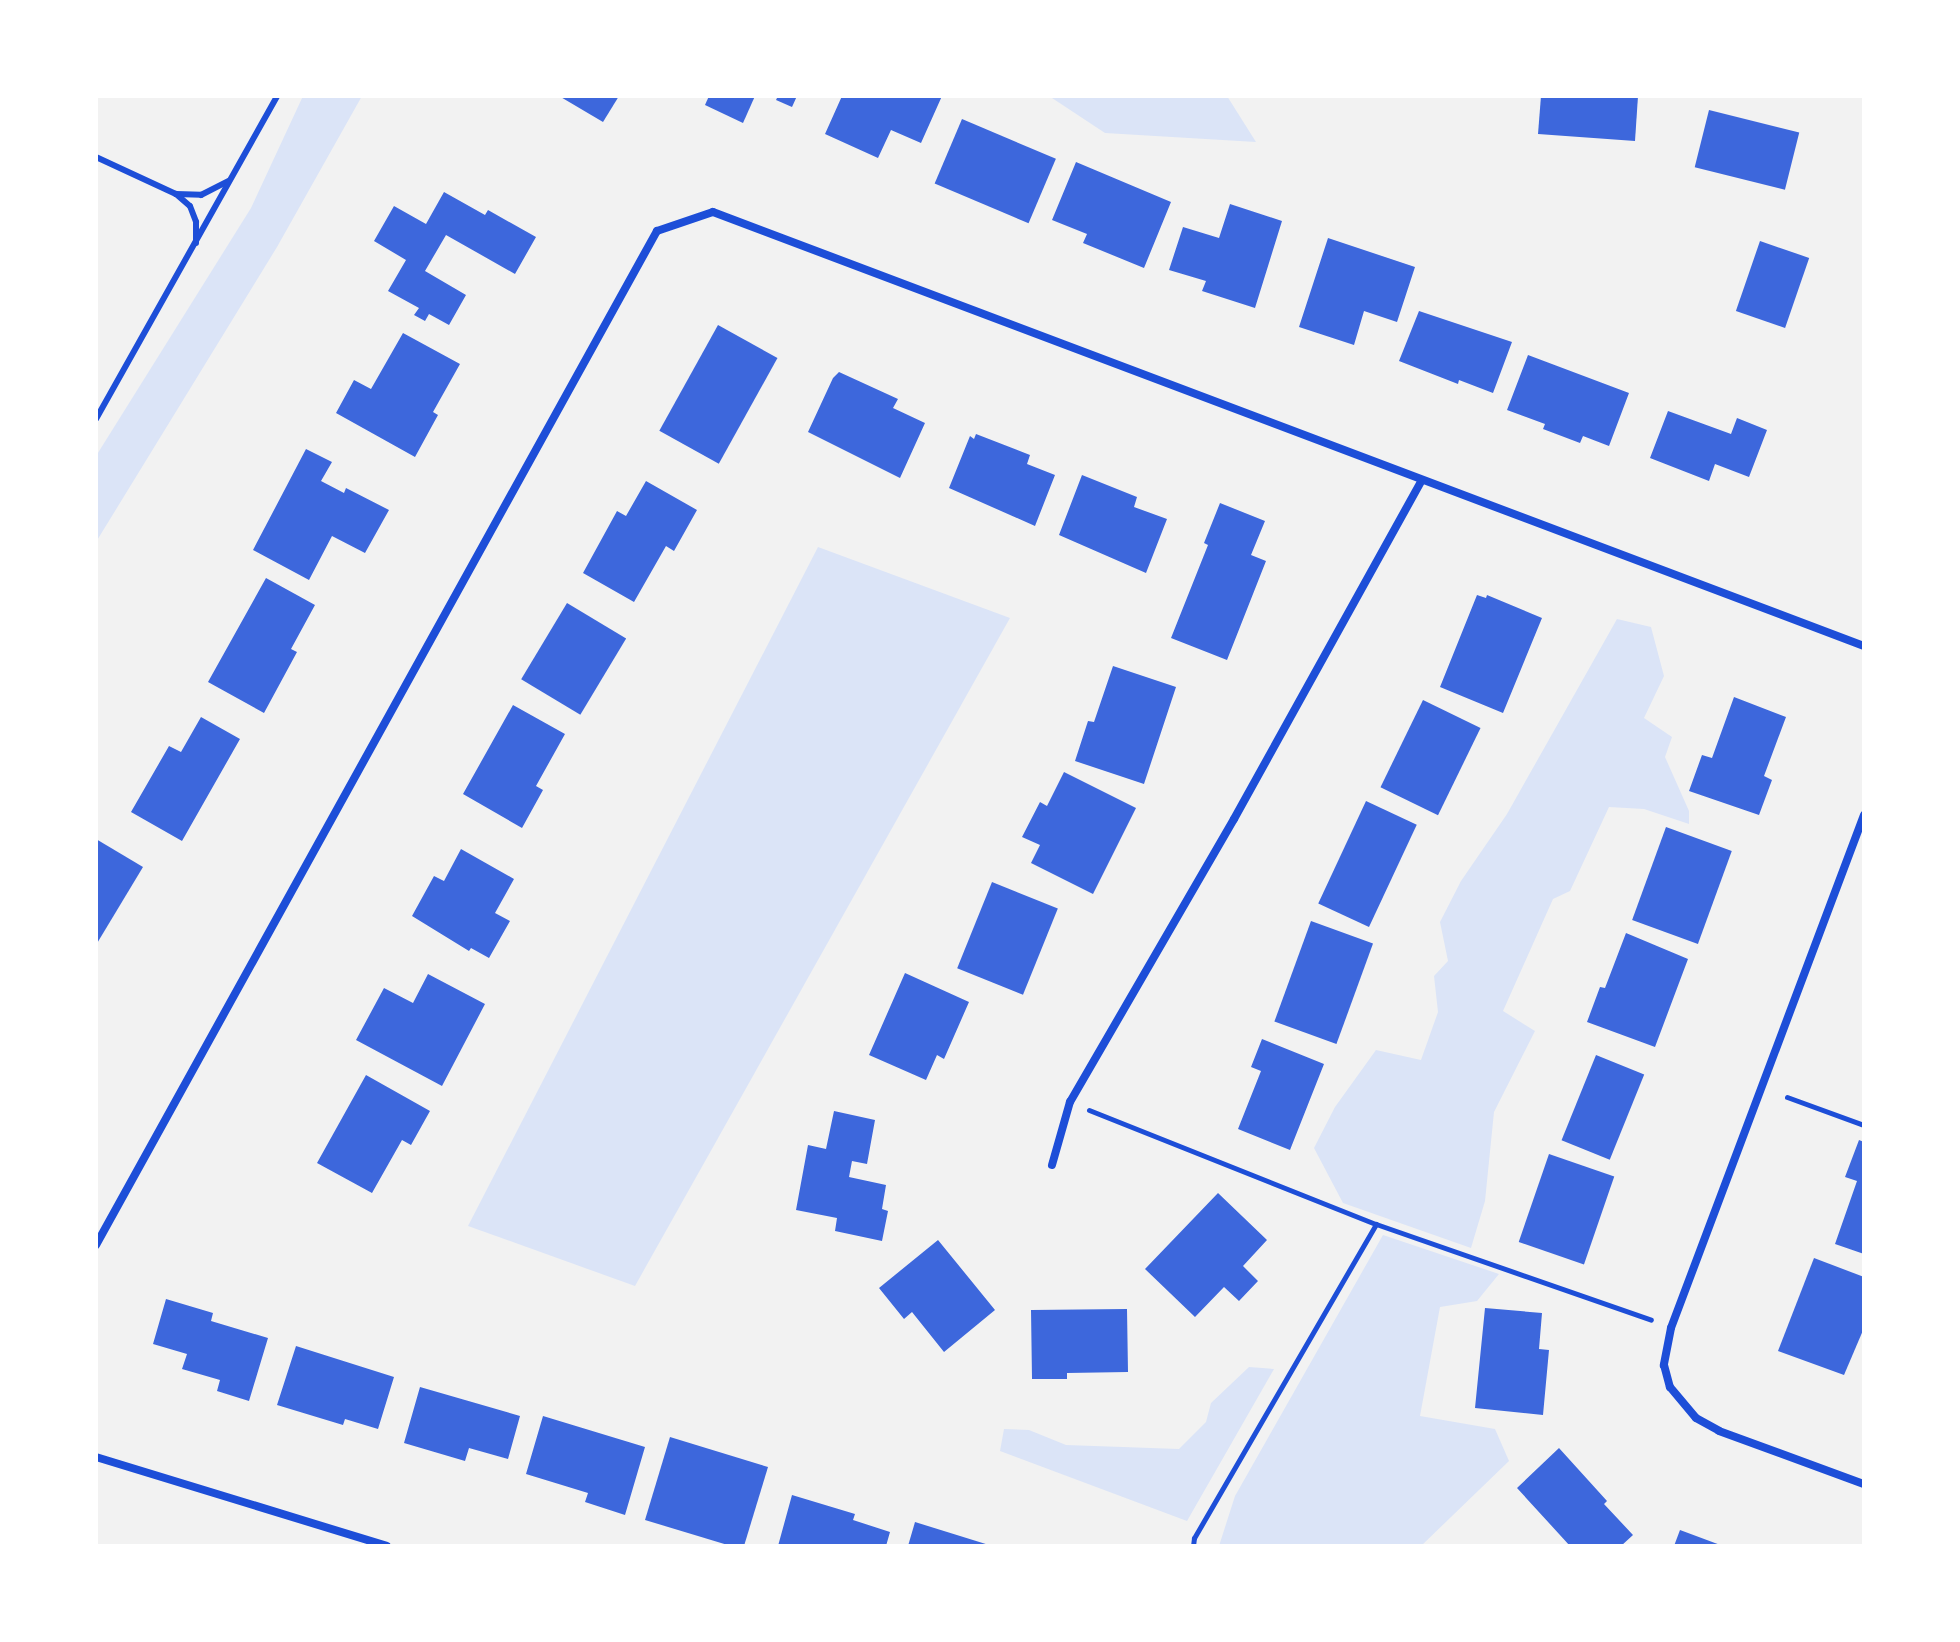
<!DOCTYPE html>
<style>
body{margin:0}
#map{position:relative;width:1960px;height:1642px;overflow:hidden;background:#f2f2f2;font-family:"Public Sans",sans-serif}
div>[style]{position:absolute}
.green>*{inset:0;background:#dbe4f7}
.building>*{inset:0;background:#3d67dc;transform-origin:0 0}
.path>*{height:5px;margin:-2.5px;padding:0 2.5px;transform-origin:2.5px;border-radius:2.5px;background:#1d4ed8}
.service>*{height:6px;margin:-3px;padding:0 3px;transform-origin:3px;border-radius:3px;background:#1d4ed8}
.minor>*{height:8px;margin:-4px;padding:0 4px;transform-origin:4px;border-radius:4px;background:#1d4ed8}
span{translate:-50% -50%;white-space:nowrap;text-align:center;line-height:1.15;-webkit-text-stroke:8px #fff;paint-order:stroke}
.frame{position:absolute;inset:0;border:98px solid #fff;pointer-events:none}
</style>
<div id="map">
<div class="green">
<i style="clip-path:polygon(303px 96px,362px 96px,277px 247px,96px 542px,96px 456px,251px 208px)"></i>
<i style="clip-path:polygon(1049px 96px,1227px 96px,1256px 142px,1105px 133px)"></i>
<i style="clip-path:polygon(818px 547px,1010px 618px,635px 1286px,468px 1226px)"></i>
<i style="clip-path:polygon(1617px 619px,1651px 627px,1664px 676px,1644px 718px,1672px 737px,1665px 757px,1689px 811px,1689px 824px,1644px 809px,1609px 807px,1570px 891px,1553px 899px,1503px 1011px,1535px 1031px,1494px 1112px,1485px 1201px,1471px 1248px,1343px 1203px,1314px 1148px,1335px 1107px,1376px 1050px,1421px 1060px,1438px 1012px,1434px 976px,1448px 961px,1440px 922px,1461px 881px,1507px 814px)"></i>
<i style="clip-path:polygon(1383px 1235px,1499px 1274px,1477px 1301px,1440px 1307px,1420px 1416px,1495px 1429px,1509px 1461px,1421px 1546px,1219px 1546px,1235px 1496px)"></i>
<i style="clip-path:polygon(1249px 1367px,1274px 1369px,1187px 1521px,1000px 1451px,1004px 1429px,1029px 1430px,1066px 1445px,1179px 1449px,1206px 1422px,1211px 1403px)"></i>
</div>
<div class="building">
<i style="clip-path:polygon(559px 96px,619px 96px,603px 122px)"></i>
<i style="clip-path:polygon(709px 96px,755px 96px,743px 123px,705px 105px)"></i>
<i style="clip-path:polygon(778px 96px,797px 96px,792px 107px,776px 100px)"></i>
<i style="clip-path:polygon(842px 96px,942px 96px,921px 143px,891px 130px,878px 158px,825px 134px)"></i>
<i style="clip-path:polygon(1541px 96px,1638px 96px,1635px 141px,1538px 134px)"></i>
<i style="left:1709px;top:110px;width:93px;height:59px;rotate:14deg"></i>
<i style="left:962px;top:119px;width:102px;height:70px;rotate:23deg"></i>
<i style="clip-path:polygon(1076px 162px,1171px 202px,1144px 268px,1083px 243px,1087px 234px,1052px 220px)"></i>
<i style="clip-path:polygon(444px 192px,485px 215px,488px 210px,536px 237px,515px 274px,446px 235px,425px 271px,466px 295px,449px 325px,429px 314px,425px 321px,414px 315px,419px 308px,388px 291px,406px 260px,374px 241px,394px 206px,426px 224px)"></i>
<i style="clip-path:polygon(1230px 204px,1282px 221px,1255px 308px,1202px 291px,1206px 281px,1169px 270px,1183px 227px,1219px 238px)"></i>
<i style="clip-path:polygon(1328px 238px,1415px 267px,1397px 322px,1364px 311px,1354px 345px,1299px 327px)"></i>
<i style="left:1760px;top:241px;width:52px;height:74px;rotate:19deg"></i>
<i style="clip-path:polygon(1419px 311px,1512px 342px,1493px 393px,1459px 380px,1458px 384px,1399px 361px)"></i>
<i style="left:718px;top:325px;width:68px;height:121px;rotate:29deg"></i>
<i style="clip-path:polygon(403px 333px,460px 364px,433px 412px,438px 415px,415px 457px,336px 413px,354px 380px,371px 389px)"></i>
<i style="clip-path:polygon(1528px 355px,1629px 393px,1609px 446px,1583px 436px,1580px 443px,1543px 429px,1545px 424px,1507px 410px)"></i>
<i style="clip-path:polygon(839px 372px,898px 399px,893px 408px,925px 423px,900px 478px,808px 432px,833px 378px)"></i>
<i style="clip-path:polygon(1668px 411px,1731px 434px,1737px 418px,1767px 430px,1749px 477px,1715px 464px,1709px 481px,1650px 458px)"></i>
<i style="clip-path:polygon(976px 434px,1030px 455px,1027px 464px,1055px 475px,1035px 526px,949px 488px,970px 436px,974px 439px)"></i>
<i style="clip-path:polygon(306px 449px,332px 462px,321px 481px,344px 493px,346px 488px,389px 510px,365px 553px,332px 536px,309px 580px,253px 550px)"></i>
<i style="clip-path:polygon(1082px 475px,1137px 497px,1134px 507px,1167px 519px,1146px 573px,1059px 535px)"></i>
<i style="clip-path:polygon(646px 481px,697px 510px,674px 551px,666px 546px,634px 602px,583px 573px,617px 511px,626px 516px)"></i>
<i style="clip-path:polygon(1220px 503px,1265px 521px,1251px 555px,1266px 561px,1227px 660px,1171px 638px,1208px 545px,1204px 543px)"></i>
<i style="clip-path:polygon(266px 578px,315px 605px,291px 649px,297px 652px,264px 713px,208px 682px)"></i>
<i style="clip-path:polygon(1477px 595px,1486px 598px,1487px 595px,1542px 618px,1503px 713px,1440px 687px)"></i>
<i style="left:567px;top:603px;width:69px;height:89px;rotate:31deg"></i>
<i style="clip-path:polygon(1113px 666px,1176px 687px,1144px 784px,1075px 761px,1088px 721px,1094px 722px)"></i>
<i style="clip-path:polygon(1734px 697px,1786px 717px,1764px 776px,1772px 780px,1759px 815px,1689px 791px,1702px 755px,1712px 758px)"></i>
<i style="left:1423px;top:700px;width:64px;height:97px;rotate:26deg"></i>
<i style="clip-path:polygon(513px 705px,565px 734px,536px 786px,543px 790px,522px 828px,463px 794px)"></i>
<i style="clip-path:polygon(201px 717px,240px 739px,182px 841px,131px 812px,169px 746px,181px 752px)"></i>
<i style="clip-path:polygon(1064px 772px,1136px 808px,1093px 894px,1031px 863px,1040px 845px,1022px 837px,1040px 802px,1047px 806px)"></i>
<i style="left:1366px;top:801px;width:56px;height:113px;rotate:25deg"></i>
<i style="left:1666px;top:827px;width:70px;height:99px;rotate:20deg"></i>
<i style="clip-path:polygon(96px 839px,143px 867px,96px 945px)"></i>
<i style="clip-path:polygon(461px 849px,514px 879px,495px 913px,510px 921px,489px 958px,471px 948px,469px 951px,412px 916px,434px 876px,444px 881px)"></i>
<i style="left:992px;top:882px;width:71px;height:93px;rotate:22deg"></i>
<i style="left:1311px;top:921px;width:66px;height:107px;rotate:20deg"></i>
<i style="clip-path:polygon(1626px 933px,1688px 959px,1655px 1047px,1587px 1022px,1600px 987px,1605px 988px)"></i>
<i style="clip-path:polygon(905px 973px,969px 1002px,944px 1059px,937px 1055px,926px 1080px,869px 1055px)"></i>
<i style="clip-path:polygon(428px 974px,485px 1004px,442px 1086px,356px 1040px,384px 988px,413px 1003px)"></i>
<i style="clip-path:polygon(1262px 1039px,1324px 1064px,1290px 1150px,1238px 1129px,1261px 1071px,1251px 1067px)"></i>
<i style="left:1596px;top:1055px;width:52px;height:92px;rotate:22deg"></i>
<i style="clip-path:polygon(366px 1075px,430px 1111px,411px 1145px,402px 1140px,372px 1193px,317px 1163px)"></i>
<i style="clip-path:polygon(834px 1111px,875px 1120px,867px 1164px,852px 1161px,849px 1177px,886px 1185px,882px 1209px,888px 1211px,882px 1241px,835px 1231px,837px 1218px,796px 1210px,808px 1145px,826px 1149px)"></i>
<i style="clip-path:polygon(1859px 1140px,1864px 1142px,1864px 1254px,1835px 1244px,1857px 1181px,1845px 1177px)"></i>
<i style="left:1549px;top:1154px;width:69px;height:93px;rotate:19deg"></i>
<i style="clip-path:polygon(1218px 1193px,1267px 1240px,1243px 1266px,1258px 1281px,1239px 1301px,1224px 1287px,1195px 1317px,1145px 1269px)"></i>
<i style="clip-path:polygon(938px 1240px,995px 1310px,944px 1352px,912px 1312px,904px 1319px,879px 1288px)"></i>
<i style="clip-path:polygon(1814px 1258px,1864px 1277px,1864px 1328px,1844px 1375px,1778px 1351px)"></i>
<i style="clip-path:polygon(166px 1299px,213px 1313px,211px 1321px,268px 1338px,249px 1401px,217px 1391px,220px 1380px,182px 1369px,187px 1354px,153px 1344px)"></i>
<i style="clip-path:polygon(1485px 1308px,1542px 1313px,1539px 1349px,1549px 1350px,1543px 1415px,1475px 1408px)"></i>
<i style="clip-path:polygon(1127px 1309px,1128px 1372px,1067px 1373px,1067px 1379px,1032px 1379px,1031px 1310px)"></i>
<i style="clip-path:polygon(296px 1346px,394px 1377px,378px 1429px,345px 1419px,343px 1425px,277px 1405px)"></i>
<i style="clip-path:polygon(420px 1387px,520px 1416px,508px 1459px,469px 1448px,465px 1461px,404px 1443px)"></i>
<i style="clip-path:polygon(543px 1416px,645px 1447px,625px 1515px,585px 1502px,588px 1493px,526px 1474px)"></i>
<i style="clip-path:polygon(670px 1437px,768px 1467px,744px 1546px,731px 1546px,645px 1520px)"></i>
<i style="clip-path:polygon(1559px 1448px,1607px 1501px,1604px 1504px,1633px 1535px,1621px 1546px,1570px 1546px,1517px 1488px)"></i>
<i style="clip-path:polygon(792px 1495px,855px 1514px,853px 1520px,890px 1532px,886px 1546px,778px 1546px)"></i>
<i style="clip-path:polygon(915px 1522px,989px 1545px,989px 1546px,908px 1546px)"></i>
<i style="clip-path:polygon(1680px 1530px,1723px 1546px,1674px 1546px)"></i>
</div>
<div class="path">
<i style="left:1787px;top:1097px;width:82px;rotate:20deg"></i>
<i style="left:1089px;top:1110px;width:309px;rotate:21.7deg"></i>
<i style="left:1193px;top:1546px;width:8px;rotate:-83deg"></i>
<i style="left:1194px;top:1538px;width:363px;rotate:-59.9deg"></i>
<i style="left:1376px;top:1224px;width:291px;rotate:19.2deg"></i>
</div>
<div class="service">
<i style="left:96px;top:157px;width:88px;rotate:24.8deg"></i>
<i style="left:176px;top:194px;width:25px;rotate:2deg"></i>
<i style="left:201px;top:195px;width:31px;rotate:-27deg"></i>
<i style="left:176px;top:194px;width:18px;rotate:41deg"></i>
<i style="left:190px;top:206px;width:17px;rotate:69deg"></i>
<i style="left:196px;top:222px;width:21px;rotate:90deg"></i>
<i style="left:96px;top:419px;width:370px;rotate:-60.7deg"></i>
</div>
<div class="minor">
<i style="left:1864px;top:815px;width:548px;rotate:110.62deg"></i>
<i style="left:1671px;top:1328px;width:38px;rotate:101deg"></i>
<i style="left:1664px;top:1365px;width:23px;rotate:75deg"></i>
<i style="left:1670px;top:1387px;width:40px;rotate:50deg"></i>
<i style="left:1696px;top:1418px;width:26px;rotate:29deg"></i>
<i style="left:1719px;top:1431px;width:154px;rotate:20.1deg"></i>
<i style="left:1052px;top:1165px;width:66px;rotate:-74.1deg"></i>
<i style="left:1070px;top:1102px;width:327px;rotate:-59.9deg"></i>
<i style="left:1234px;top:819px;width:386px;rotate:-61deg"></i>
<i style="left:96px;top:1245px;width:1159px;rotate:-61.05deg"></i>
<i style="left:657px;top:231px;width:59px;rotate:-18.7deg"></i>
<i style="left:713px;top:212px;width:1230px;rotate:20.66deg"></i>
<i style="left:96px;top:1457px;width:304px;rotate:17deg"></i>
</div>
<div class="frame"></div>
</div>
